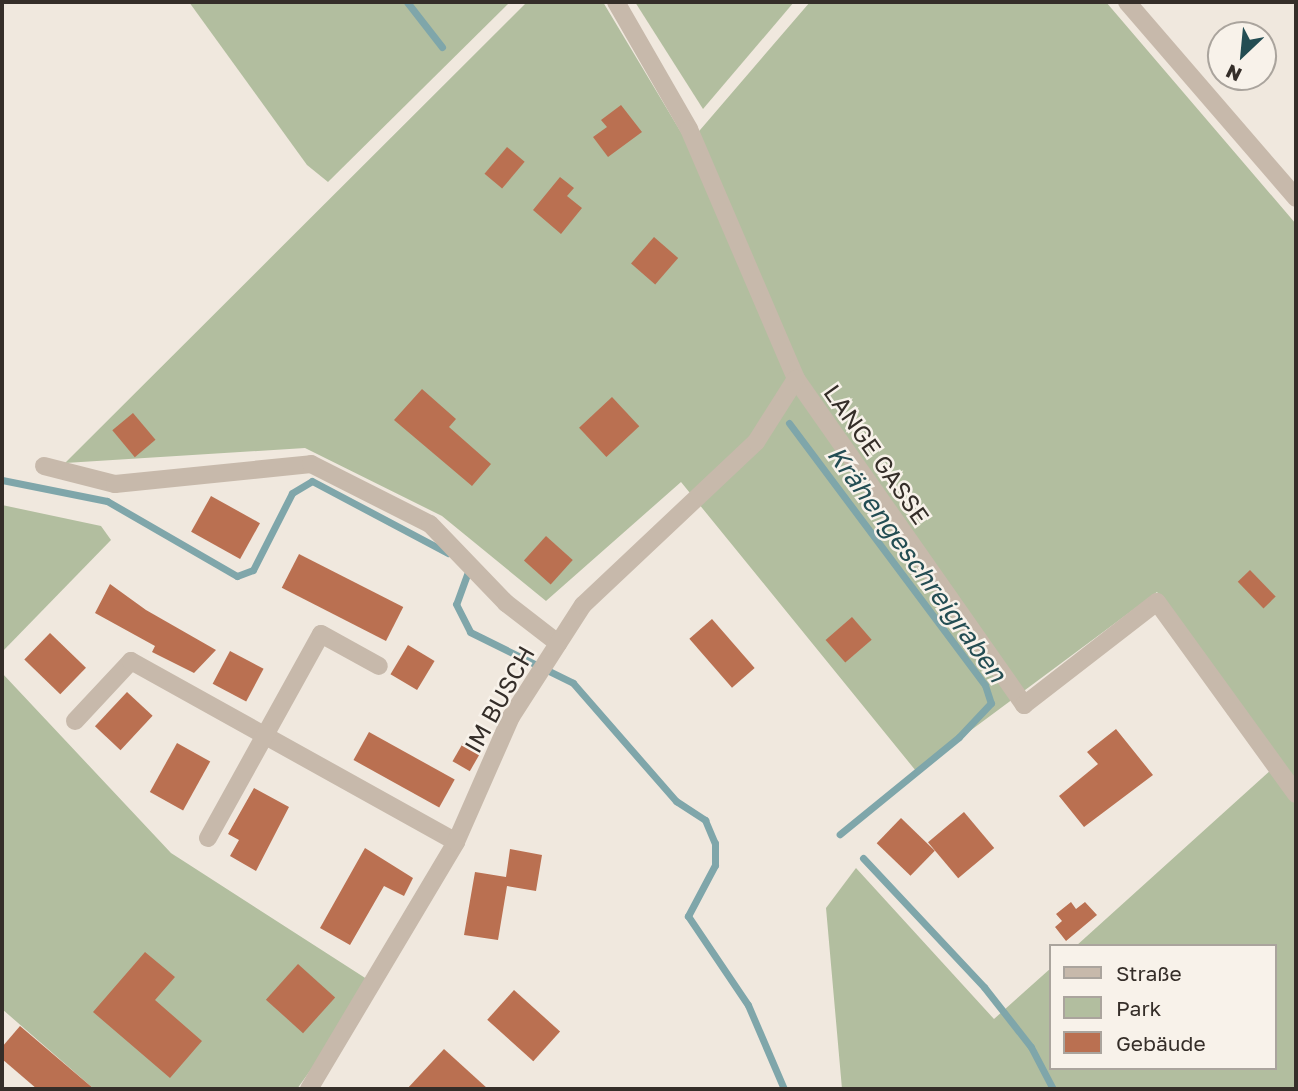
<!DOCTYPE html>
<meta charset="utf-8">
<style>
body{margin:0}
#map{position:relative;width:1298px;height:1091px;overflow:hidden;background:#f0e8de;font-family:"Golos Text",sans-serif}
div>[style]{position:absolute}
.green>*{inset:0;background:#b2be9f}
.stream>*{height:7px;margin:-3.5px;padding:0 3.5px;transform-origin:3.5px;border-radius:3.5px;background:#7fa6aa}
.building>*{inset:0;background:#ba7051;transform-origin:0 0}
.street>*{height:18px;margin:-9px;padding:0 9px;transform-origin:9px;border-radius:9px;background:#c7b9ab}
span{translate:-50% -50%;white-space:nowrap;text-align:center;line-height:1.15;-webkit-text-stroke:5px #f8f2ea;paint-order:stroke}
.street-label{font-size:24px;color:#352e29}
.water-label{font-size:26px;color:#234d53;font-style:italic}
.frame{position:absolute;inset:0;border:4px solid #352e29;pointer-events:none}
.legend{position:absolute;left:1049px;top:944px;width:228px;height:126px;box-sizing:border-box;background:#f8f2ea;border:2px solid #aaa49d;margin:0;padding:9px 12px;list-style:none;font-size:21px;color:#352e29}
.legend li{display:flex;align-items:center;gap:14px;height:35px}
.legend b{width:35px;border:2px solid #aaa49d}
.north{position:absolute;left:1207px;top:21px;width:70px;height:70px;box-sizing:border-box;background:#f8f2ea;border:2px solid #aaa49d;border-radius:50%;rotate:206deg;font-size:19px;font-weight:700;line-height:28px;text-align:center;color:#352e29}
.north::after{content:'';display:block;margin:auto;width:24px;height:32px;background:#234d53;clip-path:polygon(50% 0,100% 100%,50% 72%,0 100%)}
</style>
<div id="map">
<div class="green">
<i style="clip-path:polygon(189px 2px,510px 2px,328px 182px,307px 165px)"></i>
<i style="clip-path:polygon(527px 2px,603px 2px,688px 144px,810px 2px,1106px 2px,1296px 224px,1296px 1089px,842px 1089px,826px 908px,856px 868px,994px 1019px,1051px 968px,1051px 1068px,1275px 1068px,1275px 946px,1076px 946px,1281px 761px,1157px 592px,916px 771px,681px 482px,546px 601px,442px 516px,305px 448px,65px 463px)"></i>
<i style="clip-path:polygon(635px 2px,794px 2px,703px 109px)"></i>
<i style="clip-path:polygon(2px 505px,101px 526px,111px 540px,2px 652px)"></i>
<i style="clip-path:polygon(2px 673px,171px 853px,373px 983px,297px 1089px,94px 1089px,2px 1009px)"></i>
</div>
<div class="stream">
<i style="left:407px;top:2px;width:57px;rotate:52.1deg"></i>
<i style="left:789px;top:423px;width:327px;rotate:53.2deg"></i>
<i style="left:985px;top:685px;width:19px;rotate:72deg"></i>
<i style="left:991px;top:703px;width:47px;rotate:133.3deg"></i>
<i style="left:959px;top:737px;width:154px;rotate:140.8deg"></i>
<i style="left:2px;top:480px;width:107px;rotate:11.3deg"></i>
<i style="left:107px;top:501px;width:150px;rotate:30deg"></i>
<i style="left:237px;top:576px;width:17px;rotate:-21deg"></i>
<i style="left:253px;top:570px;width:86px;rotate:-63.1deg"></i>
<i style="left:292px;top:493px;width:23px;rotate:-31deg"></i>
<i style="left:312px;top:481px;width:154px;rotate:27.9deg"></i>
<i style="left:469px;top:569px;width:37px;rotate:110deg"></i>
<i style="left:456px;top:604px;width:31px;rotate:63deg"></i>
<i style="left:470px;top:632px;width:115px;rotate:26.3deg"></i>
<i style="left:573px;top:683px;width:157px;rotate:48.9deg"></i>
<i style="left:676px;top:801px;width:35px;rotate:33deg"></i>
<i style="left:705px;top:820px;width:25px;rotate:67deg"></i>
<i style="left:715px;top:843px;width:22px;rotate:90deg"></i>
<i style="left:715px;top:865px;width:58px;rotate:117.9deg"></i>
<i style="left:688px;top:916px;width:107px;rotate:56deg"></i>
<i style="left:748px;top:1005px;width:91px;rotate:66.8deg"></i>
<i style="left:863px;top:858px;width:177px;rotate:46.8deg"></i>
<i style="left:984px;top:987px;width:76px;rotate:51.9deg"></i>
<i style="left:1031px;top:1047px;width:47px;rotate:62.4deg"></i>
</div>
<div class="building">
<i style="clip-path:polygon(621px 105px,642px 132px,608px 157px,593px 137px,607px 127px,601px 120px)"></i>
<i style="left:507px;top:147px;width:23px;height:35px;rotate:40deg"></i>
<i style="clip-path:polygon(560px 177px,574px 188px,567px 196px,582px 208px,561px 234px,533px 210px)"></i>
<i style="left:654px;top:237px;width:32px;height:35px;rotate:41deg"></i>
<i style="clip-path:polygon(422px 389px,456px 419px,449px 427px,491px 464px,472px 486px,394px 420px)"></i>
<i style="left:612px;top:397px;width:40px;height:45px;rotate:47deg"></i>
<i style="left:133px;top:413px;width:35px;height:27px;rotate:50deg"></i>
<i style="left:211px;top:496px;width:56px;height:41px;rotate:29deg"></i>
<i style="left:546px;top:536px;width:36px;height:33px;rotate:42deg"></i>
<i style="left:299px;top:554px;width:117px;height:38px;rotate:27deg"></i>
<i style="left:1250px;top:570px;width:37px;height:17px;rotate:46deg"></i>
<i style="clip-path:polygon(110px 584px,146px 610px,216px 650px,194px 673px,152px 652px,155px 646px,95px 613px)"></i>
<i style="left:852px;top:617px;width:30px;height:35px;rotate:49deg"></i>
<i style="left:712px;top:619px;width:65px;height:30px;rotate:49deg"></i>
<i style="left:50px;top:633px;width:50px;height:37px;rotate:44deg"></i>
<i style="left:408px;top:645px;width:31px;height:34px;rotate:31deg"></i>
<i style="left:230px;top:651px;width:38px;height:37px;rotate:28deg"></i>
<i style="left:127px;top:692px;width:35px;height:47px;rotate:43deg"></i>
<i style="clip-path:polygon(1116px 729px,1153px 775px,1084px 827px,1059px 796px,1098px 764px,1087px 752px)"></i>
<i style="left:369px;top:732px;width:98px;height:32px;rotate:29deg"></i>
<i style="left:177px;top:743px;width:38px;height:56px;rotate:29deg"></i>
<i style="left:463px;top:743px;width:20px;height:21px;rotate:30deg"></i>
<i style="clip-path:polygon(254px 788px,289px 807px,256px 871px,230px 856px,239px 840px,228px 834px)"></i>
<i style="left:964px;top:812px;width:47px;height:47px;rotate:50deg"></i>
<i style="left:901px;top:818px;width:47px;height:35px;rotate:44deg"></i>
<i style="clip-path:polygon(365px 848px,413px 878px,404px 896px,384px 886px,350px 945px,320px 928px)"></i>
<i style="clip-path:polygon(510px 849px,542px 855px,536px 891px,507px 886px,498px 940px,464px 935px,475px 872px,506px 877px)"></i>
<i style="clip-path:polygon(1071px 902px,1076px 909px,1085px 902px,1097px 915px,1066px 941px,1055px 927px,1062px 921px,1056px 914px)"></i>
<i style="clip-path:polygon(145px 952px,175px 977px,155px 1000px,202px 1041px,170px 1078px,93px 1012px)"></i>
<i style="left:298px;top:964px;width:50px;height:48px;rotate:42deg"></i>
<i style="left:514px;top:990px;width:62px;height:40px;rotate:42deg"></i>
<i style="clip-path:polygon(20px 1026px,94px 1089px,37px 1089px,2px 1059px,2px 1047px)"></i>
<i style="clip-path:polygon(444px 1049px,488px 1089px,407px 1089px)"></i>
</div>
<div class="street">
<i style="left:616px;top:2px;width:146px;rotate:60.1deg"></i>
<i style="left:689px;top:129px;width:272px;rotate:66.8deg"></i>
<i style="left:796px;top:379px;width:398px;rotate:55deg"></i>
<i style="left:1024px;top:705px;width:168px;rotate:-37.8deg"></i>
<i style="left:1157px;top:602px;width:237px;rotate:54.1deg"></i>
<i style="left:1127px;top:2px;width:259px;rotate:49.2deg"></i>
<i style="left:44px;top:466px;width:73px;rotate:14.2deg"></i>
<i style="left:115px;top:484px;width:197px;rotate:-5.8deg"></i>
<i style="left:311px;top:464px;width:133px;rotate:26.8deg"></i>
<i style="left:430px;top:524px;width:110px;rotate:46.1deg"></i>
<i style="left:506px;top:603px;width:66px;rotate:37.6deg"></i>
<i style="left:75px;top:721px;width:82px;rotate:-47deg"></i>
<i style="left:131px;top:661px;width:372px;rotate:29.1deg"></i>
<i style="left:208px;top:838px;width:233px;rotate:-61deg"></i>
<i style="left:321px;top:634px;width:66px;rotate:28.9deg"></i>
<i style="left:309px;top:1089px;width:287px;rotate:-59.2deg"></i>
<i style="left:456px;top:842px;width:137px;rotate:-66.3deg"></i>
<i style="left:511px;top:717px;width:133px;rotate:-57.3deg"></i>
<i style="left:583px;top:605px;width:238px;rotate:-43.3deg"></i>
<i style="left:756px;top:442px;width:75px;rotate:-57.6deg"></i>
</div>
<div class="street-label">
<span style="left:877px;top:454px;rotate:55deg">LANGE GASSE</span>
<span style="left:499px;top:699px;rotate:-61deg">IM BUSCH</span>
</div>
<div class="water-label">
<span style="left:917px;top:564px;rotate:54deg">Krähengeschreigraben</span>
</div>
<div class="frame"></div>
<ul class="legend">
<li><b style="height:9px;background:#c7b9ab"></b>Straße</li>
<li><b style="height:19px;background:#b2be9f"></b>Park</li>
<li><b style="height:19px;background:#ba7051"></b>Gebäude</li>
</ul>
<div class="north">N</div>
</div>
